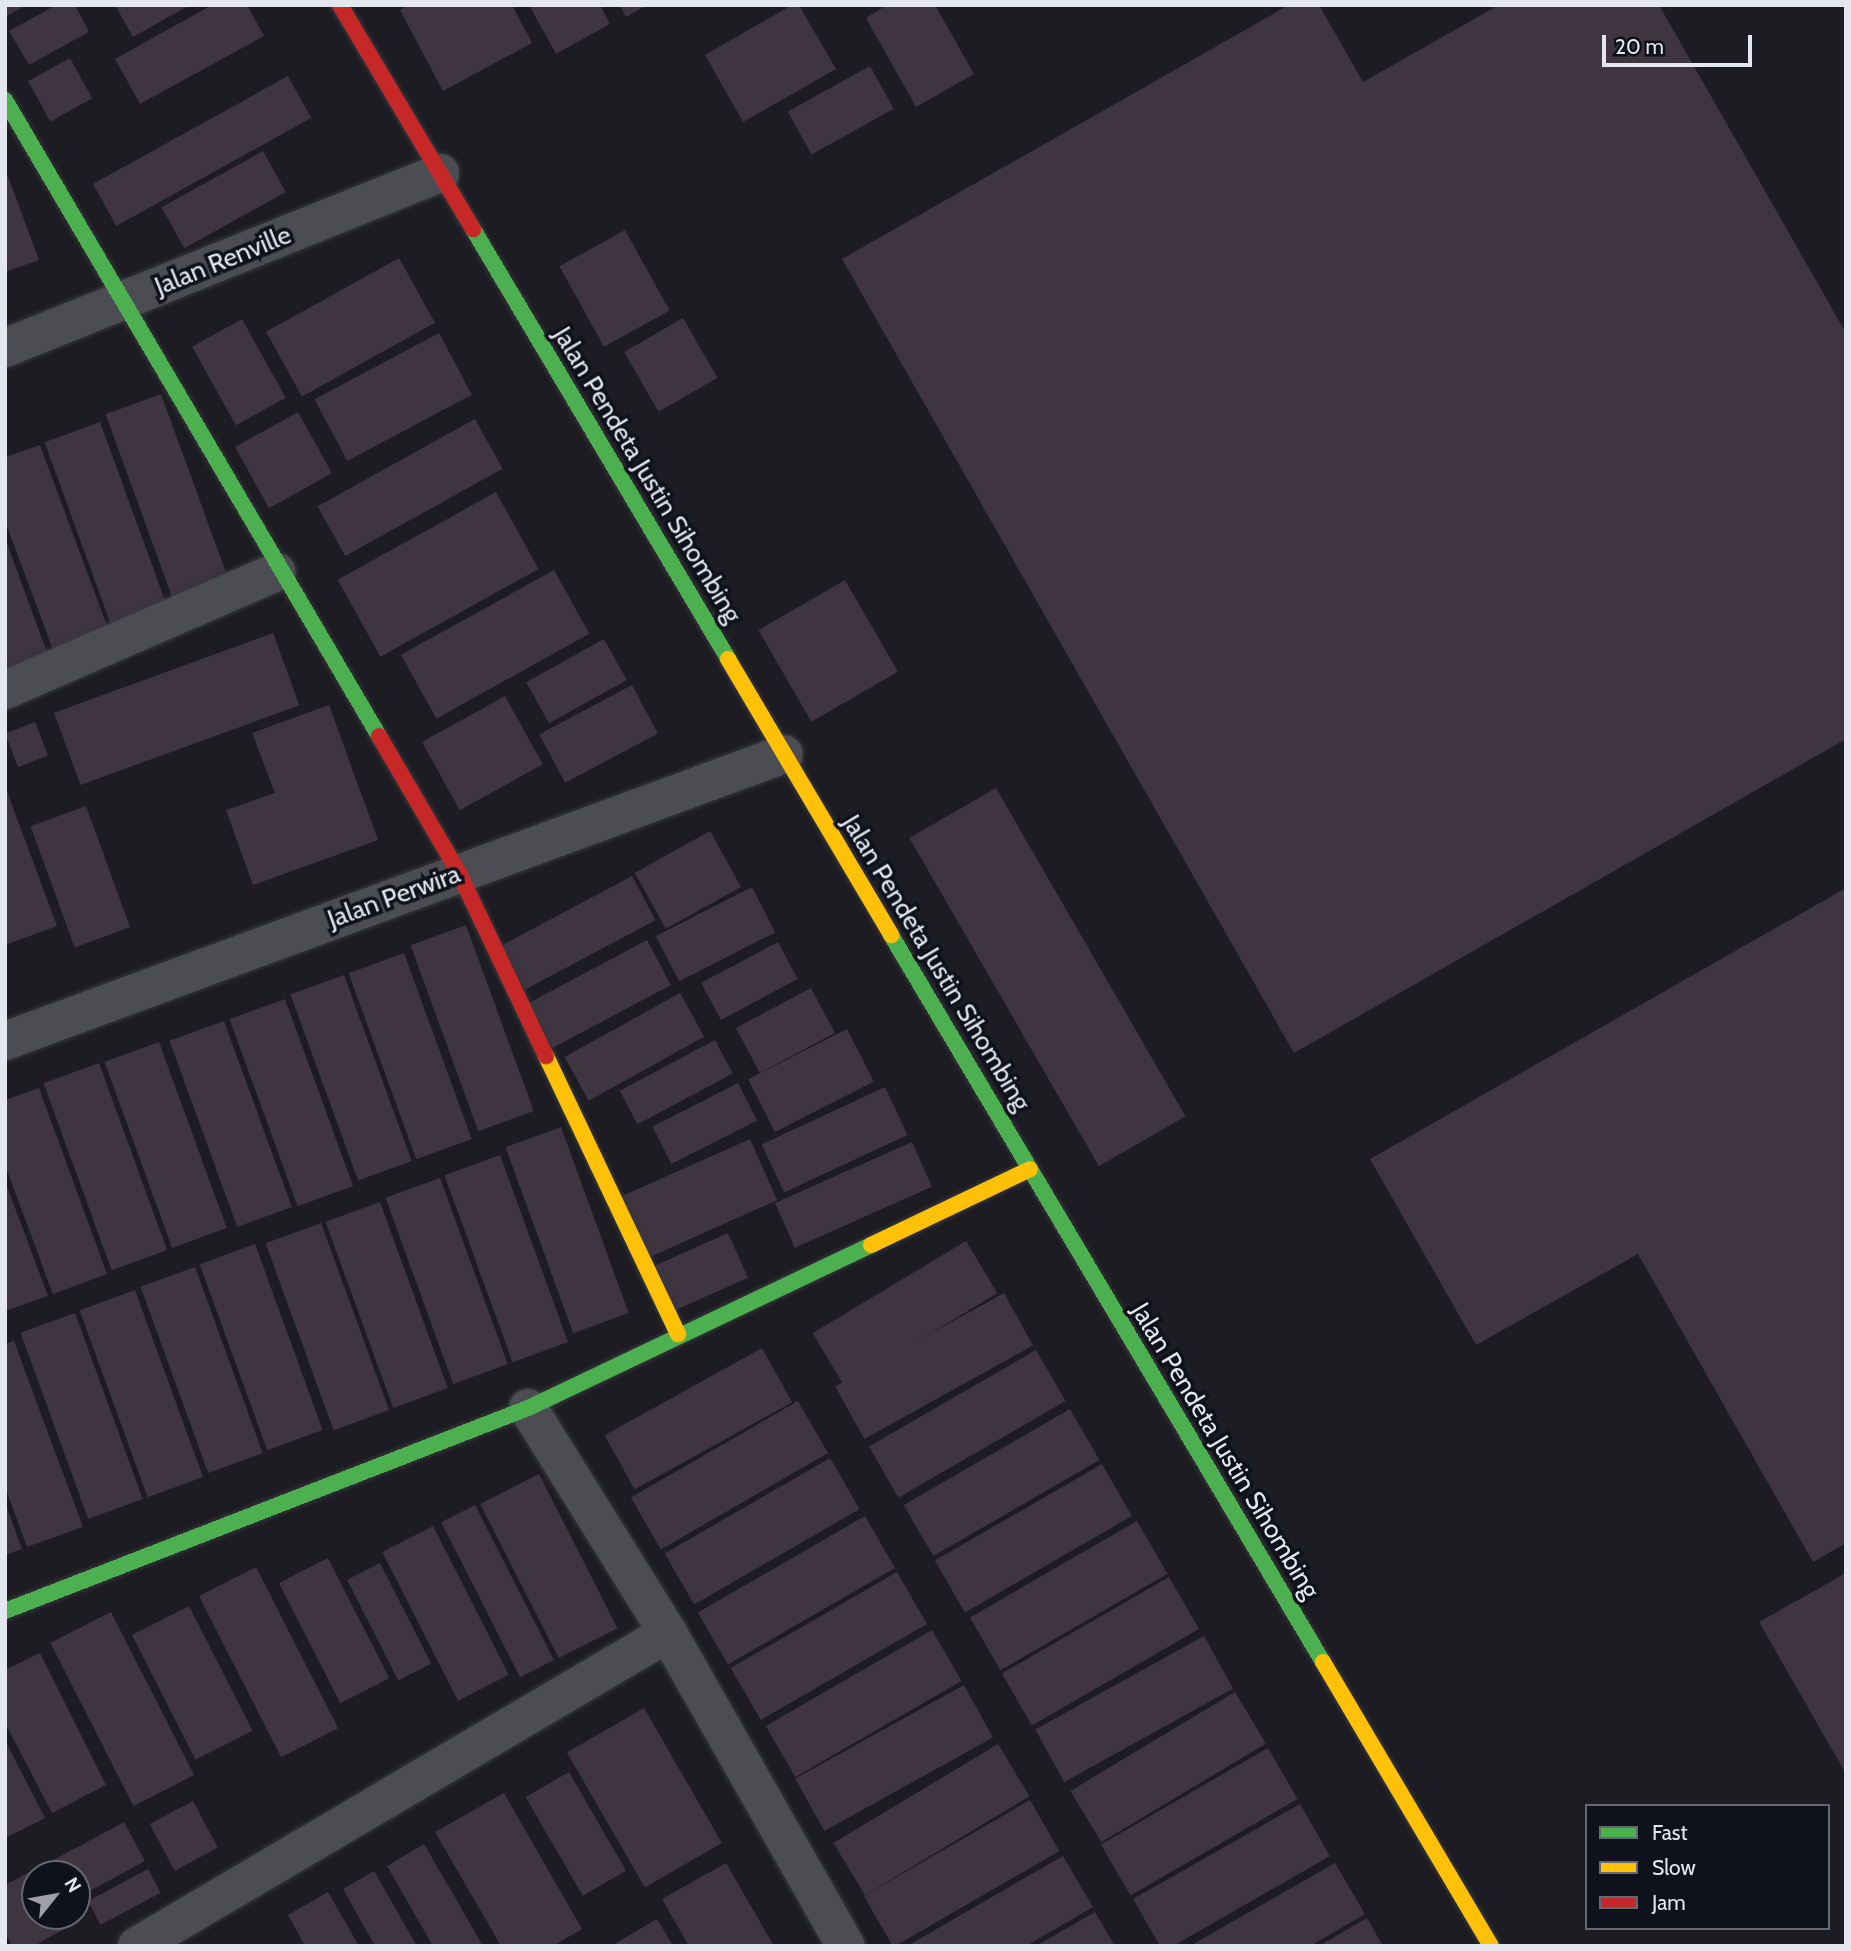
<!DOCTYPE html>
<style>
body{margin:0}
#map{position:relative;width:1851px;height:1951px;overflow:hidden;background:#1c1c22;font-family:Cabin,sans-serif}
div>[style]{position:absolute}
.building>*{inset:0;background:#3e3541;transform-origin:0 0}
.roads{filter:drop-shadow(0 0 2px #37383c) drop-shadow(0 0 2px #37383c)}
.street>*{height:38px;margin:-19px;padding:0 19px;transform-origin:19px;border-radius:19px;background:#4c4d52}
.fast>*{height:16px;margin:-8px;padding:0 8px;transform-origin:8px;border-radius:8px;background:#4caf50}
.slow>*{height:16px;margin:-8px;padding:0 8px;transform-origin:8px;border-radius:8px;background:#ffc107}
.jam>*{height:16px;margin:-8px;padding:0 8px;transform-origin:8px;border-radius:8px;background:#c62828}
span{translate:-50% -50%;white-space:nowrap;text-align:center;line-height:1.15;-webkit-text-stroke:7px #0f111d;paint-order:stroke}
.street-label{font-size:26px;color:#e5e7ef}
.frame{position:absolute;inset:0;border:7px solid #e5e7ef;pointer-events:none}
.legend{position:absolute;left:1585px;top:1804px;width:245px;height:126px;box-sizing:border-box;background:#0f111d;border:2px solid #656771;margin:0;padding:9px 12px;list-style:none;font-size:21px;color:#e5e7ef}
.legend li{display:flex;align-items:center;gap:14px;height:35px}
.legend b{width:35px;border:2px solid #656771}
.north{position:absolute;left:21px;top:1860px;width:70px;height:70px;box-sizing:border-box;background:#0f111d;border:2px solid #656771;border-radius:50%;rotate:59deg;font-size:19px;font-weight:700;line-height:28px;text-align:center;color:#e5e7ef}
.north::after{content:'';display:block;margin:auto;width:24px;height:32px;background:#9fa0a7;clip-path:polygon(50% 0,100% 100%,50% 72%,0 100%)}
.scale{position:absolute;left:1602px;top:35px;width:150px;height:32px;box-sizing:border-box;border:4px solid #e5e7ef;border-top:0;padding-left:9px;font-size:21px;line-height:24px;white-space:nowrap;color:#e5e7ef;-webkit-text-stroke:5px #0f111d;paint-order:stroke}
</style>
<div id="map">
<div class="building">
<i style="clip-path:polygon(5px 5px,27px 5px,5px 17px)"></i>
<i style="clip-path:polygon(56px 5px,75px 5px,89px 32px,29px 65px,9px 31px)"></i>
<i style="clip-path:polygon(115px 5px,190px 5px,133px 37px)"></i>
<i style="clip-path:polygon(212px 5px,247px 5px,264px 36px,140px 104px,115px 59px)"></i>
<i style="clip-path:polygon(409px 5px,512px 5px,532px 43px,443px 91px,400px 10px)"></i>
<i style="clip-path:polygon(529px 5px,600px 5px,610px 24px,556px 54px)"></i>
<i style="clip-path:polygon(620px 5px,647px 5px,626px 17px)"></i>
<i style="clip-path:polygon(792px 5px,799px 5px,836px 69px,743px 122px,705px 55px)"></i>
<i style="clip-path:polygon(887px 5px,935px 5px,974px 74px,916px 107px,866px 18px)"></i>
<i style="clip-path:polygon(1289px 5px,1319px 5px,1363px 82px,1499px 5px,1659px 5px,1846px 333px,1846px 739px,1294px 1053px,842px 259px)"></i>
<i style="left:70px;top:58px;width:46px;height:48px;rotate:61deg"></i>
<i style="left:870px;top:66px;width:49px;height:94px;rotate:61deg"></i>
<i style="left:288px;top:76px;width:48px;height:223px;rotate:61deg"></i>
<i style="left:263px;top:151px;width:47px;height:116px;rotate:61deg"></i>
<i style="clip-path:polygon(5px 168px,39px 260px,5px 272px)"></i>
<i style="left:625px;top:230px;width:92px;height:75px;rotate:61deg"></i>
<i style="left:399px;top:258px;width:74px;height:152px;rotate:61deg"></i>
<i style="left:683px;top:318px;width:69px;height:68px;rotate:60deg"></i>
<i style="left:242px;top:319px;width:90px;height:57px;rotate:61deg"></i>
<i style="left:439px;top:333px;width:70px;height:141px;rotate:62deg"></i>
<i style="left:161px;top:394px;width:199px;height:59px;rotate:70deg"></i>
<i style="left:298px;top:412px;width:70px;height:72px;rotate:61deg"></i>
<i style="left:475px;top:419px;width:57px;height:180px;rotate:61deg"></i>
<i style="left:100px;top:422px;width:199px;height:59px;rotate:70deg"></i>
<i style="clip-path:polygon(40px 445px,109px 631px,53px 650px,5px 521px,5px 457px)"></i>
<i style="left:496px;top:492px;width:88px;height:181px;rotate:61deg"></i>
<i style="clip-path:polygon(5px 538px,48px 655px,5px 670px)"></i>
<i style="left:554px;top:570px;width:73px;height:175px;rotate:61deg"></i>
<i style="left:845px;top:580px;width:106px;height:100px;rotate:60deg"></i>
<i style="left:273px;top:633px;width:77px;height:233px;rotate:70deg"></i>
<i style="left:604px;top:639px;width:47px;height:89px;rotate:61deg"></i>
<i style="left:632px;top:685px;width:55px;height:105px;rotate:62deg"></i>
<i style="left:505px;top:696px;width:78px;height:95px;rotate:61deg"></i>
<i style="clip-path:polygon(329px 705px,378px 840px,253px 885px,226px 810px,275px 793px,252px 733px)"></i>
<i style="left:35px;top:722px;width:36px;height:32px;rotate:69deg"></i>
<i style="clip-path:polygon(5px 786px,57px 926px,5px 945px)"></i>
<i style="left:996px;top:788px;width:379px;height:100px;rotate:60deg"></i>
<i style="left:86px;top:806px;width:129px;height:59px;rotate:70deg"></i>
<i style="left:710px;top:831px;width:64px;height:86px;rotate:61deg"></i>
<i style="left:632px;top:876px;width:50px;height:148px;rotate:62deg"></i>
<i style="left:752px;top:887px;width:51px;height:108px;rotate:63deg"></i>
<i style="clip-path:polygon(1846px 888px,1846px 1543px,1813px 1562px,1638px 1254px,1476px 1345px,1370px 1159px)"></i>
<i style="left:466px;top:925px;width:198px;height:59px;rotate:70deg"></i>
<i style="left:647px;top:940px;width:51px;height:134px;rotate:62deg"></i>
<i style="left:778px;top:942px;width:42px;height:87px;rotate:62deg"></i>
<i style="left:404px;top:953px;width:198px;height:59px;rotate:70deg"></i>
<i style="left:344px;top:975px;width:198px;height:57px;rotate:70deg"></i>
<i style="left:811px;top:988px;width:51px;height:85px;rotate:62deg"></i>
<i style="left:680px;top:993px;width:50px;height:132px;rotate:61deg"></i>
<i style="left:285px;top:999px;width:199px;height:59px;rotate:70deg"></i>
<i style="left:224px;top:1021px;width:198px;height:58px;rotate:70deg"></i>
<i style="left:847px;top:1029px;width:59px;height:111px;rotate:63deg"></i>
<i style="left:715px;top:1040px;width:38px;height:108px;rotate:62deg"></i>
<i style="left:159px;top:1042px;width:198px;height:58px;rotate:70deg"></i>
<i style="left:99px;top:1063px;width:199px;height:59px;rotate:70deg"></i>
<i style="left:738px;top:1083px;width:42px;height:96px;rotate:63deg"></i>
<i style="left:885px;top:1087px;width:53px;height:136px;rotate:65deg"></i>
<i style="clip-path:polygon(39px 1088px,107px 1274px,53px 1294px,5px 1165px,5px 1100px)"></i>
<i style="left:561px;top:1127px;width:198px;height:59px;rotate:70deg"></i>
<i style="left:750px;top:1139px;width:67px;height:140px;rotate:66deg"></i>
<i style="left:912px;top:1142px;width:49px;height:150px;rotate:66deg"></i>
<i style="left:500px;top:1155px;width:199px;height:59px;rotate:70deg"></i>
<i style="left:440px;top:1178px;width:198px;height:58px;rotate:70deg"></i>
<i style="clip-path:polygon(5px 1181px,48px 1296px,5px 1311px)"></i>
<i style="left:380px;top:1202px;width:198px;height:58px;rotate:70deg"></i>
<i style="left:321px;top:1223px;width:199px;height:59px;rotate:70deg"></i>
<i style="left:728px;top:1233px;width:49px;height:81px;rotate:66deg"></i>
<i style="left:966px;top:1241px;width:61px;height:179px;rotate:59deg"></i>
<i style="left:255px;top:1244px;width:198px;height:59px;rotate:70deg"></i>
<i style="left:195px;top:1267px;width:198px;height:58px;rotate:70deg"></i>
<i style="left:135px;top:1290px;width:199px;height:59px;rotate:70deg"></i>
<i style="left:1004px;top:1293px;width:60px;height:193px;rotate:61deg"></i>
<i style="left:75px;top:1313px;width:198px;height:58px;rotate:70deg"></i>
<i style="clip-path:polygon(14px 1341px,83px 1527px,27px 1547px,5px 1487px,5px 1344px)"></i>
<i style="left:762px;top:1348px;width:62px;height:180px;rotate:61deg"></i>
<i style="left:1036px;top:1350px;width:59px;height:193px;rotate:60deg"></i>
<i style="left:798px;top:1401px;width:60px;height:193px;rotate:60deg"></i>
<i style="left:1070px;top:1409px;width:59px;height:192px;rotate:60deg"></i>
<i style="left:830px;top:1458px;width:59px;height:191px;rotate:60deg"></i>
<i style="left:1102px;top:1464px;width:60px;height:193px;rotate:60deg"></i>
<i style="left:539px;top:1474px;width:173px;height:66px;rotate:63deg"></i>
<i style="clip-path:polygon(5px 1503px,22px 1549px,5px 1555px)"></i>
<i style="left:475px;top:1505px;width:174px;height:38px;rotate:63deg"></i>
<i style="left:865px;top:1516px;width:60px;height:193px;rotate:60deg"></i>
<i style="left:1137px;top:1521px;width:61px;height:193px;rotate:60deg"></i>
<i style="left:433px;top:1526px;width:167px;height:57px;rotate:63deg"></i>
<i style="left:328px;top:1558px;width:135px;height:55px;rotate:63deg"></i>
<i style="left:380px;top:1563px;width:113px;height:37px;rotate:63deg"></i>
<i style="left:256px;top:1567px;width:181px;height:64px;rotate:63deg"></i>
<i style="left:897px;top:1572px;width:60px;height:192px;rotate:60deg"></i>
<i style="clip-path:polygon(1846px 1573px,1846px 1774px,1759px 1622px)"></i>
<i style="left:1169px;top:1577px;width:60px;height:193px;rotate:60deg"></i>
<i style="left:189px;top:1606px;width:140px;height:64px;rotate:63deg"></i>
<i style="left:111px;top:1612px;width:183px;height:68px;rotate:63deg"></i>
<i style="left:932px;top:1630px;width:59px;height:192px;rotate:60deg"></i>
<i style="left:1204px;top:1636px;width:60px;height:193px;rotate:61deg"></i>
<i style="clip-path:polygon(40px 1653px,106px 1785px,52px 1813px,5px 1723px,5px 1670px)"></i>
<i style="left:964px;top:1685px;width:60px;height:193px;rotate:61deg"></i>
<i style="left:1235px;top:1692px;width:60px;height:192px;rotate:59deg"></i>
<i style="left:644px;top:1708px;width:156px;height:89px;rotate:60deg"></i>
<i style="clip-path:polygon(5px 1740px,45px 1818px,5px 1838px)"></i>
<i style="left:998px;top:1744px;width:61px;height:192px;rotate:59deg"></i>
<i style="left:1268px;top:1748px;width:59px;height:193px;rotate:60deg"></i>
<i style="left:569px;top:1772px;width:114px;height:50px;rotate:60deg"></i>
<i style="clip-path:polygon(504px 1793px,582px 1929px,553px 1946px,501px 1946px,435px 1832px)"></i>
<i style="left:1030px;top:1800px;width:59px;height:192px;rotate:60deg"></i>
<i style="left:193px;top:1801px;width:53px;height:49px;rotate:62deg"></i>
<i style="clip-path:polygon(1300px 1804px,1330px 1856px,1173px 1946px,1160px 1946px,1133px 1899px)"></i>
<i style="clip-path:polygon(124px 1822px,145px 1861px,77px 1898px,77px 1874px,57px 1874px,50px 1862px)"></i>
<i style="clip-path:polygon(424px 1844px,483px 1946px,433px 1946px,387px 1866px)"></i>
<i style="clip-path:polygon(1063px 1856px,1093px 1907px,1026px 1946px,907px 1946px)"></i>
<i style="clip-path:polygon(726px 1863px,774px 1946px,689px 1946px,662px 1899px)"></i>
<i style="clip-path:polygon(1335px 1863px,1365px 1914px,1310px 1946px,1190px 1946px)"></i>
<i style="clip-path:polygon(41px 1866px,45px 1874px,35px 1874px,35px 1916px,69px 1916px,73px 1924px,34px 1946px,12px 1946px,5px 1933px,5px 1885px)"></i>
<i style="left:148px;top:1869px;width:27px;height:68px;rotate:62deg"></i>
<i style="clip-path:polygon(374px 1871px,417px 1946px,375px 1946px,343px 1889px)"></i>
<i style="clip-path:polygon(328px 1892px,359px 1946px,305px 1946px,288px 1915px)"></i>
<i style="clip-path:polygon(1095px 1912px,1115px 1946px,1036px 1946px)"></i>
<i style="clip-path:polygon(1367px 1918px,1383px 1946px,1319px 1946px)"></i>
<i style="clip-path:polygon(657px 1919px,673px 1946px,611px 1946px)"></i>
</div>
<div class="roads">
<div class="street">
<i style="left:5px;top:348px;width:469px;rotate:-21.9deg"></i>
<i style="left:5px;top:690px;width:296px;rotate:-23.5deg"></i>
<i style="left:5px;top:1041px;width:830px;rotate:-20.22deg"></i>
<i style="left:528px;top:1408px;width:265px;rotate:58.1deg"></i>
<i style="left:668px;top:1633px;width:360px;rotate:60.4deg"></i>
<i style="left:137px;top:1946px;width:616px;rotate:-30.52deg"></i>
</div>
<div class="fast">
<i style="left:5px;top:100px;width:738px;rotate:59.54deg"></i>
<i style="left:473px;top:229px;width:500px;rotate:59.3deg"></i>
<i style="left:891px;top:935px;width:846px;rotate:59.28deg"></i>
<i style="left:5px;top:1611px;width:561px;rotate:-21.21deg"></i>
<i style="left:528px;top:1408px;width:380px;rotate:-25.4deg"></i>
</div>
<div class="slow">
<i style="left:728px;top:659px;width:321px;rotate:59.4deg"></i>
<i style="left:546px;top:1056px;width:308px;rotate:64.6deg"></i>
<i style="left:871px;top:1245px;width:176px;rotate:-25.5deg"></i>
<i style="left:1323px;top:1662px;width:330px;rotate:59.4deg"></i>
</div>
<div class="jam">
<i style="left:340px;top:5px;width:261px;rotate:59.3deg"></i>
<i style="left:379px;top:736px;width:159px;rotate:59.7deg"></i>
<i style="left:459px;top:873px;width:203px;rotate:64.6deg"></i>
</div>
</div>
<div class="street-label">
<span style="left:223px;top:261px;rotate:-22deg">Jalan Renville</span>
<span style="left:647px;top:475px;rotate:59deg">Jalan Pendeta Justin Sihombing</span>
<span style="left:394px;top:897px;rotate:-20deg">Jalan Perwira</span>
<span style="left:936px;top:963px;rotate:59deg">Jalan Pendeta Justin Sihombing</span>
<span style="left:1225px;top:1451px;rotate:59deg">Jalan Pendeta Justin Sihombing</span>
</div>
<div class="frame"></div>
<ul class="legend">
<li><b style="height:9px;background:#4caf50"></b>Fast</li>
<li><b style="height:9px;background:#ffc107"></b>Slow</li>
<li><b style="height:9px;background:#c62828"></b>Jam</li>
</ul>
<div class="north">N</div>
<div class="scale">20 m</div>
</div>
